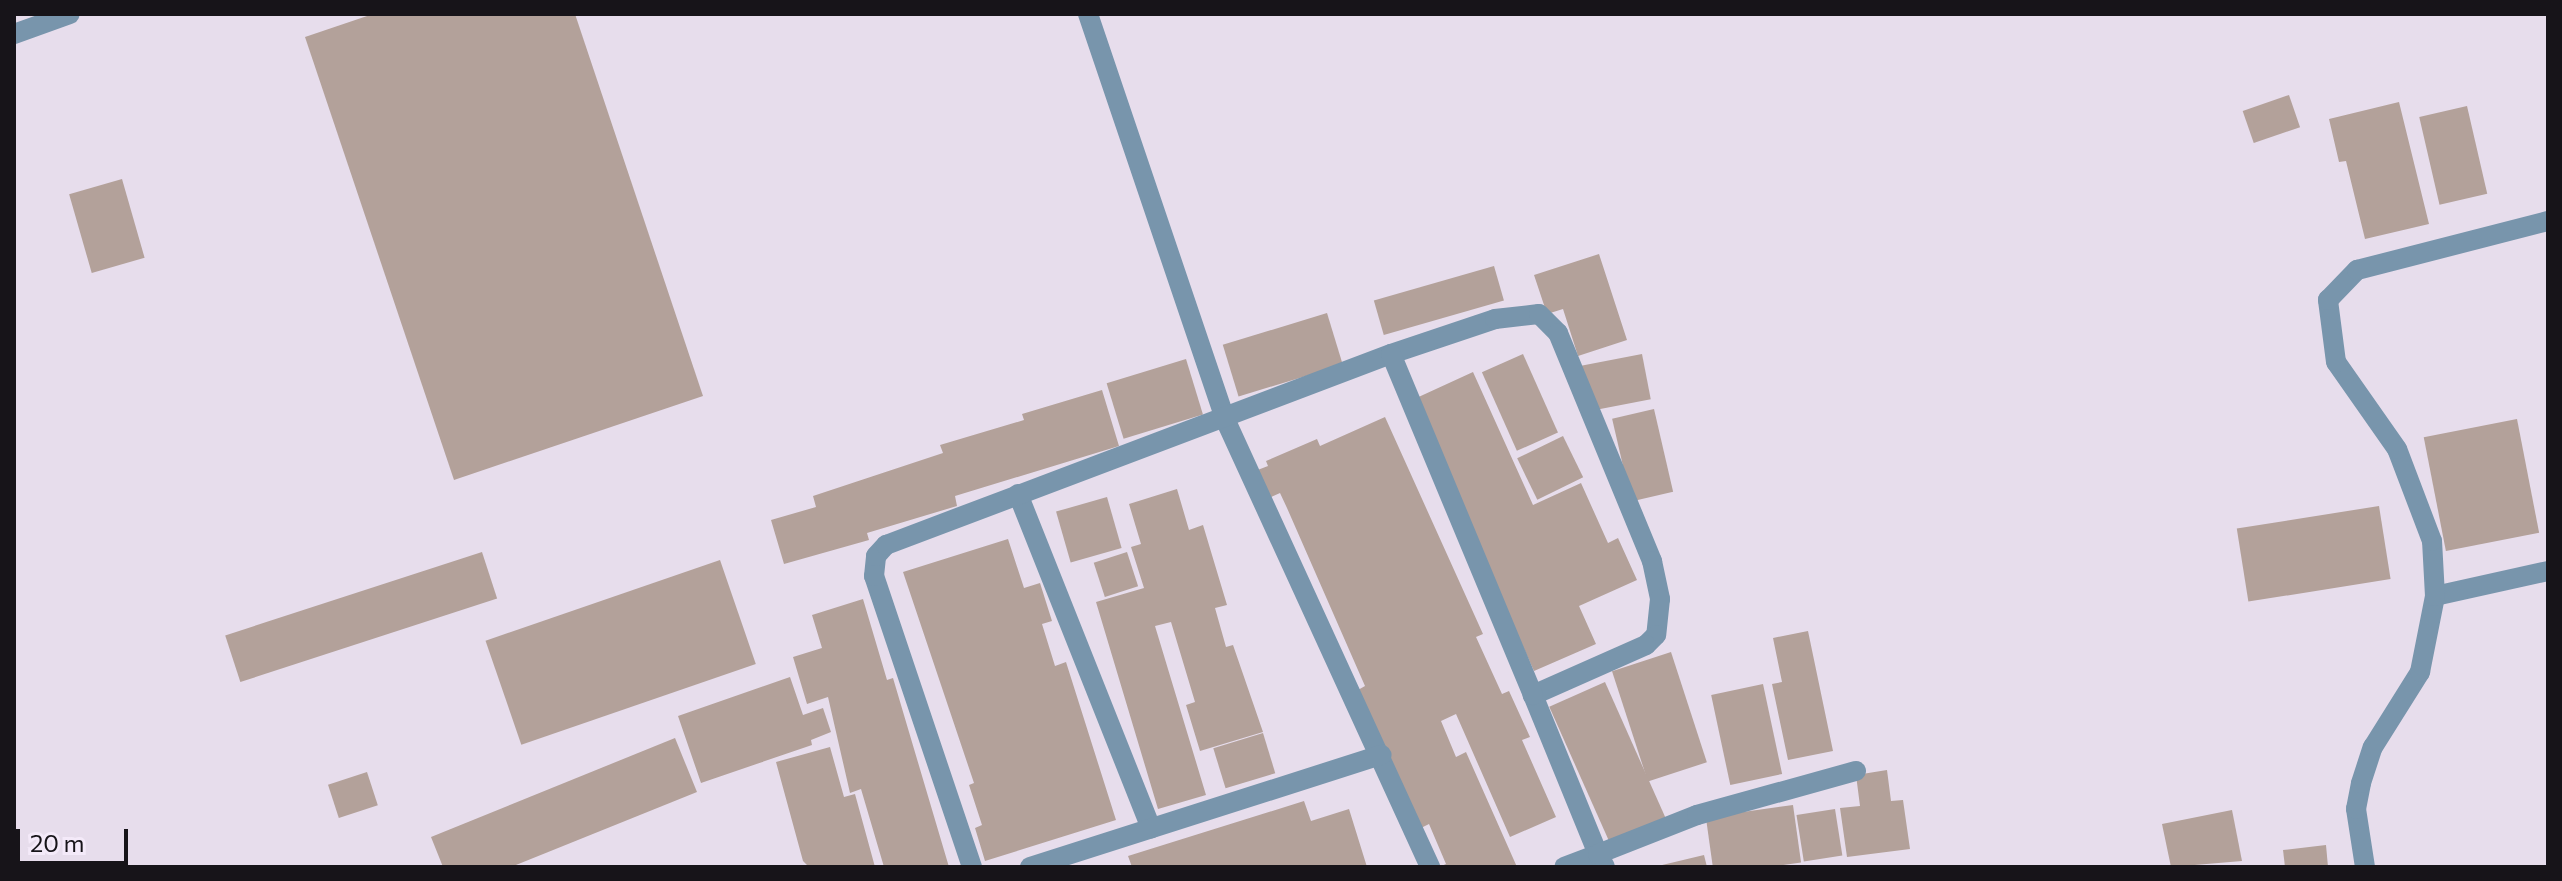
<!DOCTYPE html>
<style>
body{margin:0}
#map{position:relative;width:2562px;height:881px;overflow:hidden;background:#e7ddec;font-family:Commissioner,sans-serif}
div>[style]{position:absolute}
.building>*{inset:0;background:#b3a19a;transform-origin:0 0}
.minor>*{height:20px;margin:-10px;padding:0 10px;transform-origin:10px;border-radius:10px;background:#7895ac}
span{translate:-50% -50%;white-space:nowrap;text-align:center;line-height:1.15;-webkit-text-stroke:6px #f4eaf9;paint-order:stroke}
.frame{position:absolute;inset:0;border:16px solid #171419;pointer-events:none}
.scale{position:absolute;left:16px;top:829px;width:112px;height:36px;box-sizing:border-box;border:4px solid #171419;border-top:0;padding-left:10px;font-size:24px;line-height:28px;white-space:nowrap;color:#171419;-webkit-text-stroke:6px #f4eaf9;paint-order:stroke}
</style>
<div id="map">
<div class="building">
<i style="clip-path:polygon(373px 14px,575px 14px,703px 396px,454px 480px,305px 37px)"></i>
<i style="left:2289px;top:95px;width:34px;height:49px;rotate:71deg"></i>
<i style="clip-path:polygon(2399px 102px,2429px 224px,2365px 239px,2346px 161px,2339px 162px,2329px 119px)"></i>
<i style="left:2467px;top:106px;width:90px;height:49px;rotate:77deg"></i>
<i style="left:122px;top:179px;width:82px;height:55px;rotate:74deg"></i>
<i style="clip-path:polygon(1599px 254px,1627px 340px,1578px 356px,1563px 309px,1547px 314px,1534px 275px)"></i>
<i style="left:1494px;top:266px;width:36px;height:125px;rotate:74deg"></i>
<i style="left:1327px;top:313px;width:54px;height:109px;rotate:73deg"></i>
<i style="left:1523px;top:354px;width:86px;height:45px;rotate:66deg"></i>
<i style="left:1642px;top:354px;width:46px;height:62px;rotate:79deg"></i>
<i style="left:1186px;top:359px;width:58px;height:83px;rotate:73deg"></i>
<i style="clip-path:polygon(1473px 372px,1533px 505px,1581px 483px,1608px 543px,1618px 538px,1637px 580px,1579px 606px,1596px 644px,1534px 671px,1412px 400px)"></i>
<i style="clip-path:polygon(1102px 390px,1119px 446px,955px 496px,957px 506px,867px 533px,869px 540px,784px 564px,771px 520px,816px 507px,813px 496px,943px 453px,940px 445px,1024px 420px,1022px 414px)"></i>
<i style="left:1654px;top:409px;width:85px;height:43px;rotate:77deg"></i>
<i style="clip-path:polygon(1385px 417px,1483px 634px,1476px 637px,1502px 694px,1509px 691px,1530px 737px,1522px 740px,1556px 817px,1510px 837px,1456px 714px,1441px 721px,1456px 757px,1466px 752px,1517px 867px,1439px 867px,1446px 864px,1429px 824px,1419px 829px,1358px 690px,1365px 686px,1287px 508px,1280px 493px,1267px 499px,1255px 471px,1268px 466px,1266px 461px,1317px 439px,1320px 446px)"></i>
<i style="left:2517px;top:419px;width:116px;height:95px;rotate:79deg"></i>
<i style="left:1563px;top:436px;width:46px;height:51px;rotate:64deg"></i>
<i style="clip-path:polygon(1177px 489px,1189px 530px,1203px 525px,1227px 605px,1215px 608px,1226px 647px,1233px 645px,1263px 732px,1200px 751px,1186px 705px,1195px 702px,1171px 622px,1155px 626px,1206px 795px,1158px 809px,1096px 602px,1144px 588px,1131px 547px,1141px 544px,1129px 504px)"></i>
<i style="left:1107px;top:497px;width:53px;height:53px;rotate:74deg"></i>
<i style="left:2379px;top:506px;width:74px;height:144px;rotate:81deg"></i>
<i style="clip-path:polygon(1008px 539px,1024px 588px,1040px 583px,1052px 621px,1042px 624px,1055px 666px,1066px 662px,1116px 820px,985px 861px,975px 828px,982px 825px,969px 785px,974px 783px,903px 572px)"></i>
<i style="left:482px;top:552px;width:49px;height:270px;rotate:72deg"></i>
<i style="left:1127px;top:552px;width:36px;height:35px;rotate:72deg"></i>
<i style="left:720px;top:560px;width:110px;height:248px;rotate:71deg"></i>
<i style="clip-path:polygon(863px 599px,887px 680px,893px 678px,949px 867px,884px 867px,861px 789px,850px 793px,828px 697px,807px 704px,793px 657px,822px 648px,812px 615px)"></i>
<i style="clip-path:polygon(1808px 631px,1833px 751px,1788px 760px,1772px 684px,1782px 682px,1773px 638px)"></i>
<i style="left:1671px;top:652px;width:116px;height:62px;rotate:72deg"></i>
<i style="clip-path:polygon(790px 677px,803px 715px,823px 708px,831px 732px,811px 740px,812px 745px,701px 783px,678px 716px)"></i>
<i style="left:1605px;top:682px;width:149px;height:61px;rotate:66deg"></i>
<i style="left:1763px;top:684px;width:92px;height:53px;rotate:78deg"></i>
<i style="left:1263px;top:733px;width:42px;height:52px;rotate:73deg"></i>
<i style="clip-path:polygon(675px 738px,697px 792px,511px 867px,443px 867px,431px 837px)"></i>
<i style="clip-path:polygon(830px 747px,844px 797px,855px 794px,875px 867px,809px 867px,803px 861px,776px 762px)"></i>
<i style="clip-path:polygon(1887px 770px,1891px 801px,1903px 800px,1910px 849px,1847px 857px,1840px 808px,1860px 806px,1856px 775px)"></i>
<i style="left:367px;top:772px;width:35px;height:41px;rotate:72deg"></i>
<i style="clip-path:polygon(1304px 801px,1311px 821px,1349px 809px,1367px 867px,1132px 867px,1128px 856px)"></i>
<i style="left:1793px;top:805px;width:58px;height:88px;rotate:82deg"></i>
<i style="left:1835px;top:809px;width:47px;height:39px;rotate:81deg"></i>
<i style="clip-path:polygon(2232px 810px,2242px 861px,2171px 867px,2162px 824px)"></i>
<i style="clip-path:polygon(2326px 845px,2328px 867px,2285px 867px,2283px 850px)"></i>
<i style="clip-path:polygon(1704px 855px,1707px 867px,1658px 867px,1658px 866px)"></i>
</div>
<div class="minor">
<i style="left:1088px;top:14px;width:428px;rotate:71.3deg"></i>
<i style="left:1225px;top:419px;width:493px;rotate:65.4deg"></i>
<i style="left:14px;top:34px;width:59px;rotate:-19.7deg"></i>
<i style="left:1018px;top:494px;width:360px;rotate:68.3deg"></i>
<i style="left:2435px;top:596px;width:116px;rotate:-12.5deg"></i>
<i style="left:1533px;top:695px;width:172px;rotate:67.8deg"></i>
<i style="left:1598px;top:854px;width:36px;rotate:159deg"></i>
<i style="left:972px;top:867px;width:307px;rotate:-108.6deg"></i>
<i style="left:874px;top:576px;width:20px;rotate:-84deg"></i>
<i style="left:876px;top:556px;width:15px;rotate:-48deg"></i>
<i style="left:886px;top:545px;width:540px;rotate:-20.72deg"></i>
<i style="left:1391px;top:354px;width:110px;rotate:-18.6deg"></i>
<i style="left:1495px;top:319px;width:44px;rotate:-6.5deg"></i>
<i style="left:1539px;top:314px;width:27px;rotate:45deg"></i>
<i style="left:1558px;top:333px;width:247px;rotate:67.6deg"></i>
<i style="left:1652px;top:561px;width:39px;rotate:78deg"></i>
<i style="left:1660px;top:599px;width:36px;rotate:96deg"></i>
<i style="left:1656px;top:635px;width:14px;rotate:135deg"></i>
<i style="left:1646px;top:645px;width:124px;rotate:156.1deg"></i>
<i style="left:1533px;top:695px;width:369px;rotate:-112.6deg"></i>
<i style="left:1030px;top:867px;width:369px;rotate:-17.7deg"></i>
<i style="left:1605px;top:867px;width:15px;rotate:-118deg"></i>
<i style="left:1598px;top:854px;width:106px;rotate:-21.5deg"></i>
<i style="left:1697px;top:815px;width:165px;rotate:-15.5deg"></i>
<i style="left:2365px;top:867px;width:59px;rotate:-98.8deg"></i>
<i style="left:2356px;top:809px;width:26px;rotate:-79deg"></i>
<i style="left:2361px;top:783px;width:38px;rotate:-72deg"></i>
<i style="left:2373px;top:747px;width:89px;rotate:-57.9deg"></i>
<i style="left:2420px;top:672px;width:77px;rotate:-78.8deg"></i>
<i style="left:2435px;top:596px;width:55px;rotate:-93.1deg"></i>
<i style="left:2432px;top:541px;width:98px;rotate:-110.8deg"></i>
<i style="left:2397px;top:449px;width:106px;rotate:-125deg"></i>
<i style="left:2336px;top:362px;width:63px;rotate:-97.4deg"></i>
<i style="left:2328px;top:300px;width:42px;rotate:-46deg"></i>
<i style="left:2357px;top:270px;width:197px;rotate:-14.4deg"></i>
</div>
<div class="frame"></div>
<div class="scale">20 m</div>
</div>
